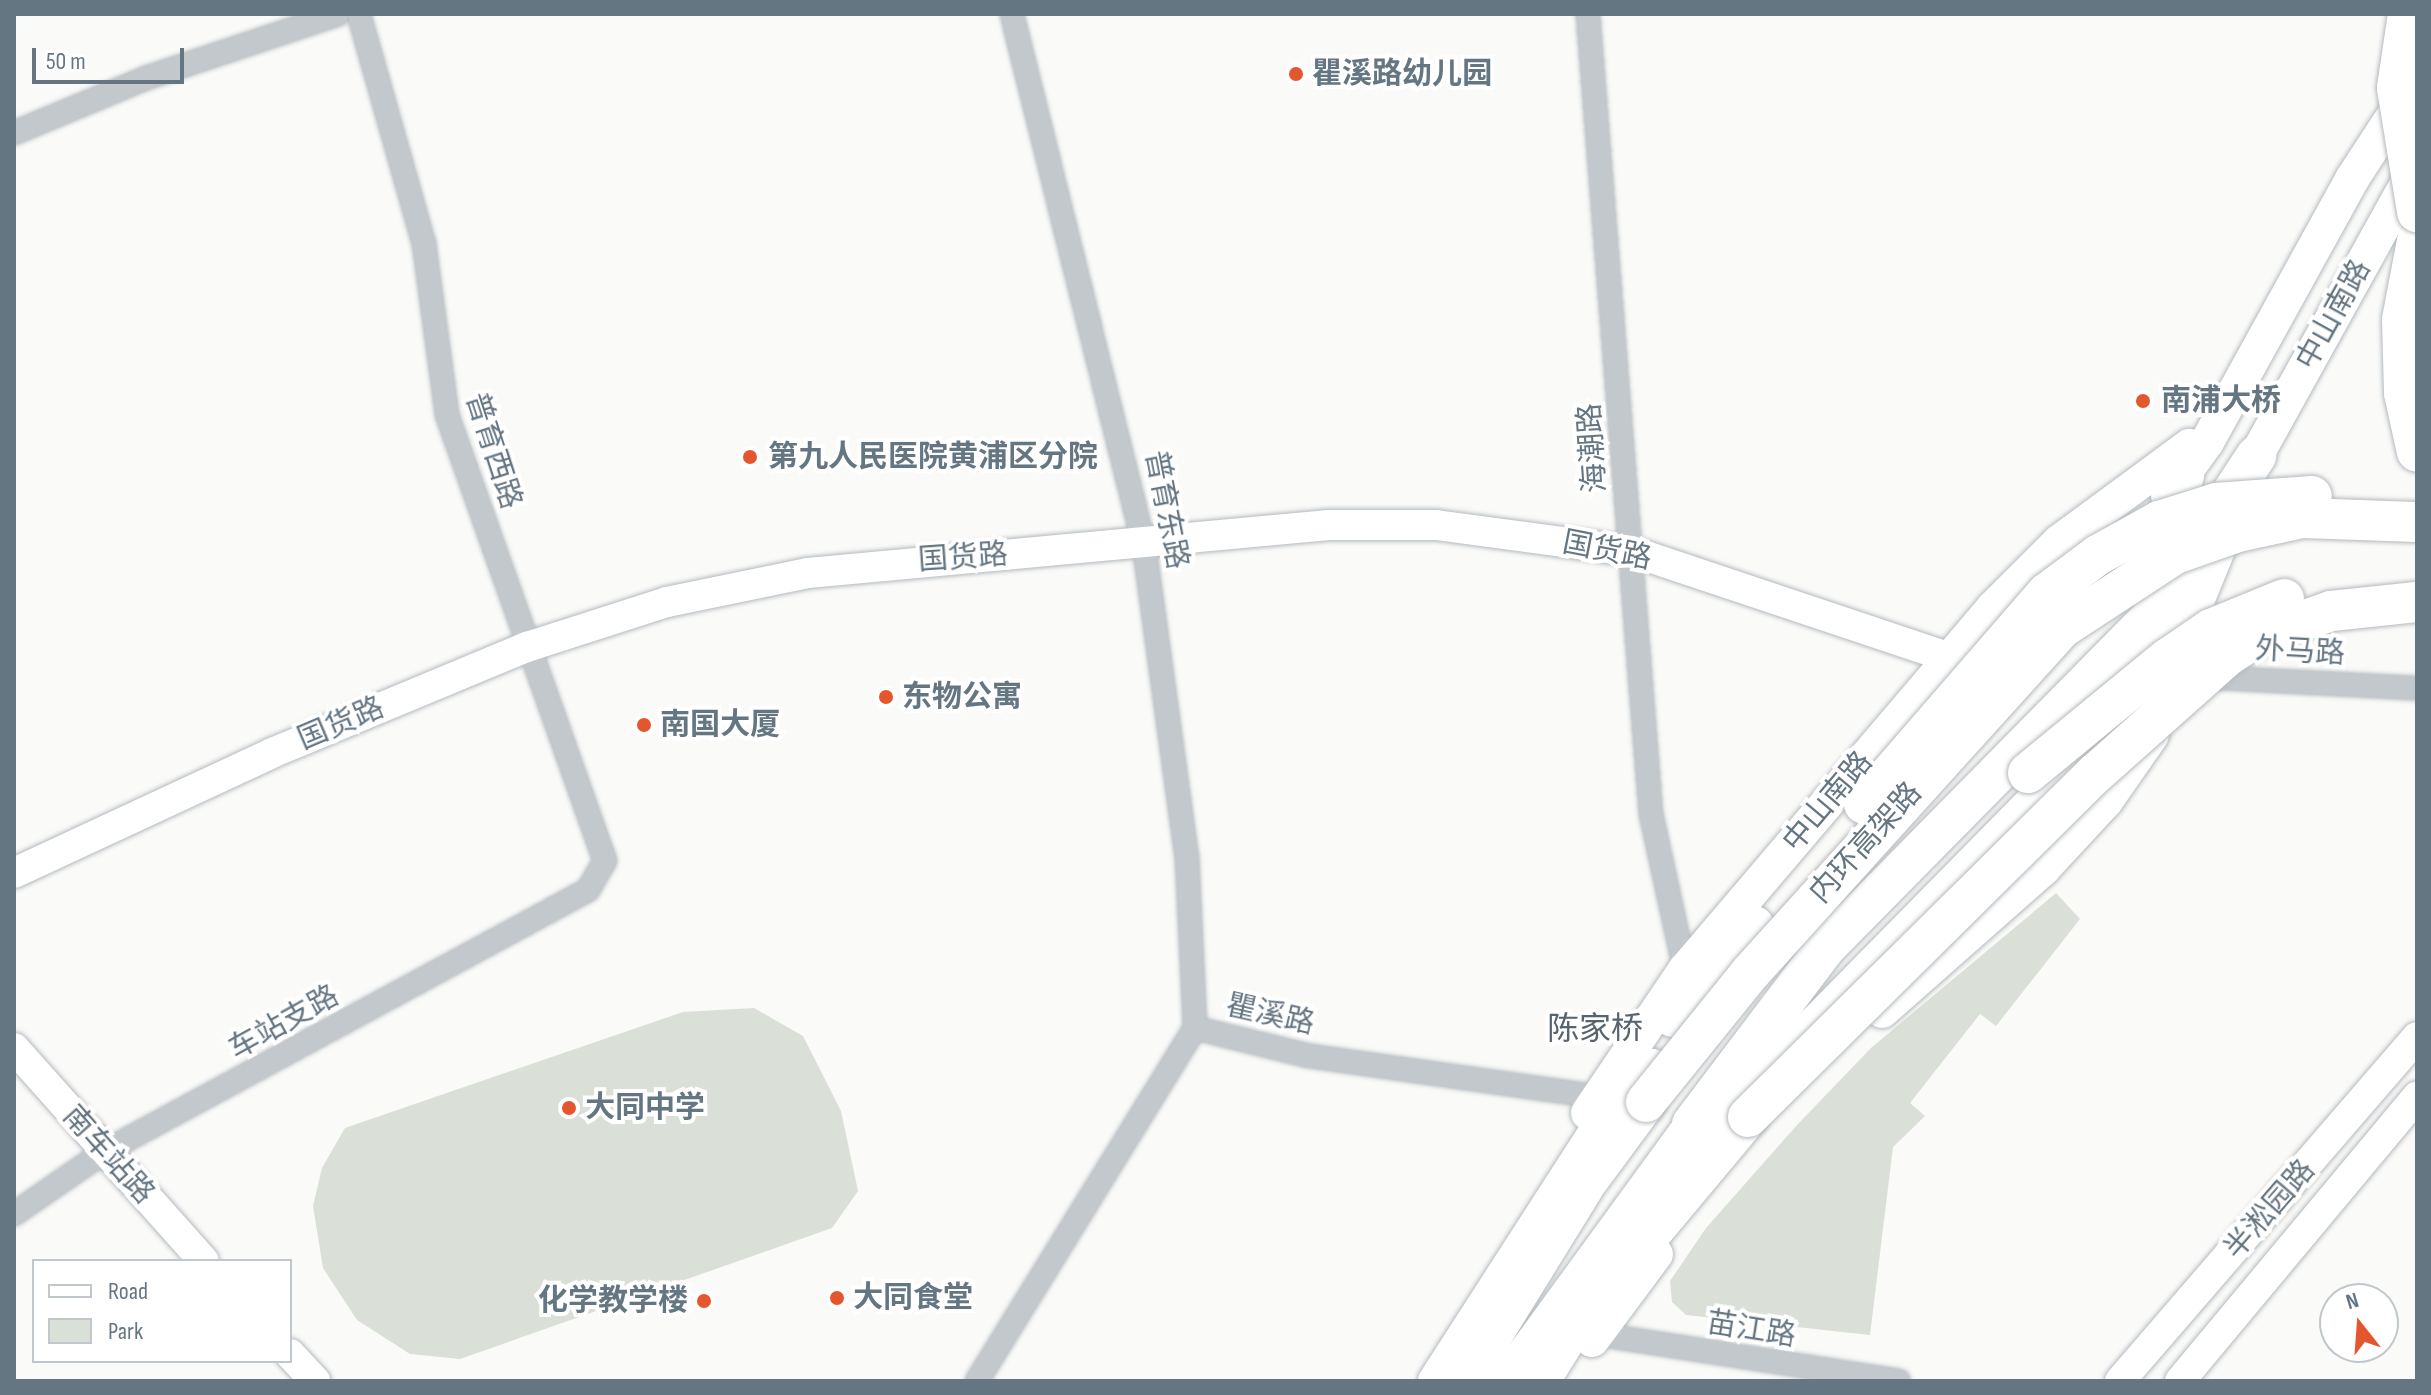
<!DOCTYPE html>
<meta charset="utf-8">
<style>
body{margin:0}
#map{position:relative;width:2431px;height:1395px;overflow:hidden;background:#fafaf8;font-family:"Sofia Sans Condensed","Noto Sans SC",sans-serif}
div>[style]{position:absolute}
.green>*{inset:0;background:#dadfd7}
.roads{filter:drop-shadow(0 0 2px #b3babf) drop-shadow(0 0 2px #b3babf)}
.street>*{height:22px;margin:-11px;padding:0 11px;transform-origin:11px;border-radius:11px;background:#c3c8cc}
.secondary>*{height:30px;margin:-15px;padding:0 15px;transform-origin:15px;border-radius:15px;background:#fff}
.primary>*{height:34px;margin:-17px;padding:0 17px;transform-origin:17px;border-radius:17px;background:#fff}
.highway>*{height:40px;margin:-20px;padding:0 20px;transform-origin:20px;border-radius:20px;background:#fff}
.bridges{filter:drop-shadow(0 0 2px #b4b9bd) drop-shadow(0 0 2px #b4b9bd)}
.highway-bridge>*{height:40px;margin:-20px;padding:0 20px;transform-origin:20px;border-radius:20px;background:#fff}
.dots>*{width:22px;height:22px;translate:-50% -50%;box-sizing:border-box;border:4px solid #fff;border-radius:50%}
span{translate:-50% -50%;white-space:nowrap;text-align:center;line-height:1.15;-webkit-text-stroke:8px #fff;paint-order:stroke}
.poi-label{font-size:30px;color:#657683;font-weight:700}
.left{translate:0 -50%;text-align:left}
.right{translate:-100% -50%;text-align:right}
.street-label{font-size:30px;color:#657683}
.neighbourhood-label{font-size:32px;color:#57646e}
.frame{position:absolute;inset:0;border:16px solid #657683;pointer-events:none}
.legend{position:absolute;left:32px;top:1259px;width:260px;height:104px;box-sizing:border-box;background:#fff;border:2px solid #c1c8cd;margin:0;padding:10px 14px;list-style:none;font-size:24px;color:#657683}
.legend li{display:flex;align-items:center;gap:16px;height:40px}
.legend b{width:40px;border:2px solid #c1c8cd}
.north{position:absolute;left:2319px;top:1283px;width:80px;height:80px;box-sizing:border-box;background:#fff;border:2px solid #c1c8cd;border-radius:50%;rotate:343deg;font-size:22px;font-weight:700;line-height:32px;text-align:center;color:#657683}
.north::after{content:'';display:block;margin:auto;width:28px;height:36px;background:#e4572e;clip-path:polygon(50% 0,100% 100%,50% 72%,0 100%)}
.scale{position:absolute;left:32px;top:48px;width:152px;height:36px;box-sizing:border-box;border:4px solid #657683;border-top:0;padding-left:10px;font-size:24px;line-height:28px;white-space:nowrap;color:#657683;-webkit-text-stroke:6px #fff;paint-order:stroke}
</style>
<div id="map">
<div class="green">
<i style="clip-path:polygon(2056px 893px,2080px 919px,1996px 1026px,1980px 1014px,1910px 1103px,1925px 1116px,1893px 1147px,1870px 1335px,1686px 1315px,1672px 1302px,1670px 1281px,1706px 1228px,1798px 1124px,1871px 1048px)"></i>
<i style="clip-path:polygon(754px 1008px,803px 1036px,841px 1111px,858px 1191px,832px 1228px,460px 1359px,410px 1354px,357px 1320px,323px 1268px,313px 1206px,322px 1168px,345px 1128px,683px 1012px)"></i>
</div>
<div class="roads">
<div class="street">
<i style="left:1012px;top:14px;width:547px;rotate:76.04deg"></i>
<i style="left:1144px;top:545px;width:315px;rotate:82.2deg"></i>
<i style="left:1187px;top:857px;width:171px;rotate:87.3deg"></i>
<i style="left:1588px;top:14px;width:802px;rotate:85.5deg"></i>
<i style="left:1651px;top:814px;width:160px;rotate:77.7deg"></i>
<i style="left:14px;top:133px;width:143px;rotate:-22.6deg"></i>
<i style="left:146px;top:78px;width:202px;rotate:-18.4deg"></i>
<i style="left:2204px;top:677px;width:213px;rotate:3deg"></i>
<i style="left:1195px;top:1028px;width:117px;rotate:13.8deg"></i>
<i style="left:1309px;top:1056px;width:293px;rotate:8deg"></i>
<i style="left:14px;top:1214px;width:109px;rotate:-34.6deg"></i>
<i style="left:104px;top:1152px;width:550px;rotate:-28.43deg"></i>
<i style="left:588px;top:890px;width:34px;rotate:-60deg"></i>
<i style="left:605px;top:861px;width:474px;rotate:-109.5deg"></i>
<i style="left:447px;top:414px;width:172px;rotate:-97.7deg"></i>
<i style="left:424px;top:244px;width:239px;rotate:-105.8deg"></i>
<i style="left:1596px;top:1334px;width:306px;rotate:8.8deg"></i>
<i style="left:977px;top:1381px;width:415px;rotate:-58.3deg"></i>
</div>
<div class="secondary">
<i style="left:14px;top:873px;width:285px;rotate:-24.9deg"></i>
<i style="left:272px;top:753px;width:276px;rotate:-22.6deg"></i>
<i style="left:527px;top:647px;width:147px;rotate:-17.8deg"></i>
<i style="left:667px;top:602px;width:144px;rotate:-11.6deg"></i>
<i style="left:808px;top:573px;width:523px;rotate:-5.26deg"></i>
<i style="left:1329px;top:525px;width:107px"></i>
<i style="left:1436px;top:525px;width:197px;rotate:7.6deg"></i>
<i style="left:1631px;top:551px;width:336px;rotate:18.5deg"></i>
<i style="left:14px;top:1048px;width:285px;rotate:48.3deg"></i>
<i style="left:290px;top:1354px;width:37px;rotate:47deg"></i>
<i style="left:2120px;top:1381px;width:454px;rotate:-49.2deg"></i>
<i style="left:2180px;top:1381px;width:370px;rotate:-50.2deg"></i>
</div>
<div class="primary">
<i style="left:2168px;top:496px;width:67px;rotate:-54.2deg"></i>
<i style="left:2207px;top:442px;width:300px;rotate:-61.1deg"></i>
<i style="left:2352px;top:179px;width:104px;rotate:-56.8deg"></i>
<i style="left:2161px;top:662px;width:73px;rotate:-59.6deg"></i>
<i style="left:2198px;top:599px;width:154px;rotate:-67.9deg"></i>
<i style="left:2256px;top:456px;width:332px;rotate:-61deg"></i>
<i style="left:1882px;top:1011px;width:215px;rotate:-41.4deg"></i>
<i style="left:2043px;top:869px;width:93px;rotate:-47.2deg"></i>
<i style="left:2106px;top:801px;width:80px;rotate:-55.1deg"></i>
<i style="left:1745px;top:1094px;width:519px;rotate:-45.47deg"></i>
<i style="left:1588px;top:1113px;width:173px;rotate:-55.9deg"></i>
<i style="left:1685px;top:970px;width:475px;rotate:-49.6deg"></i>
<i style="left:1993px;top:608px;width:93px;rotate:-45deg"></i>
<i style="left:2059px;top:542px;width:162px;rotate:-36.4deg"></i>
<i style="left:1592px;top:1340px;width:107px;rotate:-53.3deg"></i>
<i style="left:1435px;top:1381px;width:297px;rotate:-57.2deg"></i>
<i style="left:1596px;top:1131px;width:86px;rotate:-49.3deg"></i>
<i style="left:1543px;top:1381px;width:115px;rotate:-58.1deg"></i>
</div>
<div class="highway">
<i style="left:2417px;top:241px;width:80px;rotate:100.8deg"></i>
<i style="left:2402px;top:320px;width:73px;rotate:88.4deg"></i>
<i style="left:2404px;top:393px;width:60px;rotate:77.6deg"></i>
<i style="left:2158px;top:542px;width:71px;rotate:-68.5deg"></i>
<i style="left:1673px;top:1017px;width:122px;rotate:-48.3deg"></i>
<i style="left:1692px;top:1124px;width:222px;rotate:-52.9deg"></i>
<i style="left:1826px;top:947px;width:462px;rotate:-45.4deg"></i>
<i style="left:2150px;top:618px;width:194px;rotate:-56.8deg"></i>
<i style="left:1591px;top:1305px;width:245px;rotate:-50.1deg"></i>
<i style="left:1464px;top:1381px;width:238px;rotate:-58.3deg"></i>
<i style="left:1589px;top:1179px;width:96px;rotate:-53.5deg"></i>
<i style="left:1508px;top:1381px;width:344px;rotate:-53.9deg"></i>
</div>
</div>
<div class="bridges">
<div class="highway-bridge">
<i style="left:2408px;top:14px;width:75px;rotate:98.5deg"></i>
<i style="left:2397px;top:88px;width:126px;rotate:80.8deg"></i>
<i style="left:2028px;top:773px;width:180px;rotate:-39.4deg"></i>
<i style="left:2167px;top:659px;width:53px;rotate:-34.3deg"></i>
<i style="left:2211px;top:629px;width:79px;rotate:-22.3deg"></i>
<i style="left:1864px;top:804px;width:279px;rotate:-49.1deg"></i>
<i style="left:2047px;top:593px;width:64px;rotate:-36.7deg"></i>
<i style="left:2098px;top:555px;width:70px;rotate:-29.1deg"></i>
<i style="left:2159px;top:521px;width:60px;rotate:-17.5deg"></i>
<i style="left:2216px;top:503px;width:96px;rotate:-4.2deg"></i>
<i style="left:1646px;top:1102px;width:167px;rotate:-51.1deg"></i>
<i style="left:1751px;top:972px;width:464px;rotate:-47.9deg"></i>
<i style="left:2062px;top:628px;width:135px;rotate:-33.2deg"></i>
<i style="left:2175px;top:554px;width:67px;rotate:-19.2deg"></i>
<i style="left:2238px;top:532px;width:66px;rotate:-12.3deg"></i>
<i style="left:2302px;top:518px;width:115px;rotate:2deg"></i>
<i style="left:1748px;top:1117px;width:489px;rotate:-44.7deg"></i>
<i style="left:2096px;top:773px;width:174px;rotate:-41.7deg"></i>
<i style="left:2226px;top:657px;width:37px;rotate:-33deg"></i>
<i style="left:2257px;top:637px;width:78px;rotate:-19.4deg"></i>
<i style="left:2331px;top:611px;width:86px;rotate:-6deg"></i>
</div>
</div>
<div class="dots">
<i style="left:1296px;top:74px;background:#e4572e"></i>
<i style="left:2143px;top:401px;background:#e4572e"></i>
<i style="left:750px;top:457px;background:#e4572e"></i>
<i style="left:886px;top:697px;background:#e4572e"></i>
<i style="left:644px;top:725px;background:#e4572e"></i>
<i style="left:569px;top:1108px;background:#e4572e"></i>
<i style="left:837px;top:1298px;background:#e4572e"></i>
<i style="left:704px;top:1301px;background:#e4572e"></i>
</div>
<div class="poi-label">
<span class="left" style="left:1312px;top:74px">瞿溪路幼儿园</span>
<span class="left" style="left:2161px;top:401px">南浦大桥</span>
<span class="left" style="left:768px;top:457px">第九人民医院黄浦区分院</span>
<span class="left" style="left:902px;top:697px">东物公寓</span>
<span class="left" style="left:660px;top:725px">南国大厦</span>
<span class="left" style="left:585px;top:1108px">大同中学</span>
<span class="left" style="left:853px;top:1298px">大同食堂</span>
<span class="right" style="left:688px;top:1301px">化学教学楼</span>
</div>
<div class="street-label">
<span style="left:2334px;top:315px;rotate:-61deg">中山南路</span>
<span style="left:1593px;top:448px;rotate:-94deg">海潮路</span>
<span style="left:493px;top:451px;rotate:72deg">普育西路</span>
<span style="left:1166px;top:510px;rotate:79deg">普育东路</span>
<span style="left:1607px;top:551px;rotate:11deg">国货路</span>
<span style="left:963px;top:558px;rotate:-4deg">国货路</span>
<span style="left:2300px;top:652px;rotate:3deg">外马路</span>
<span style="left:341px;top:724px;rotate:-23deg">国货路</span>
<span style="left:1828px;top:802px;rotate:-50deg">中山南路</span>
<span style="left:1866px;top:843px;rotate:-48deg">内环高架路</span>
<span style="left:1270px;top:1015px;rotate:13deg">瞿溪路</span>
<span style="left:284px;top:1023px;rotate:-29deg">车站支路</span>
<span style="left:108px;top:1155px;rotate:48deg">南车站路</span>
<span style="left:2270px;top:1210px;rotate:-49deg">半淞园路</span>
<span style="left:1751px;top:1330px;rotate:9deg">苗江路</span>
</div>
<div class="neighbourhood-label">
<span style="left:1595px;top:1030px">陈家桥</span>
</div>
<div class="frame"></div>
<ul class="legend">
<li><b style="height:10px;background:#fff"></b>Road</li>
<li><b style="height:22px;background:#dadfd7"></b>Park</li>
</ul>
<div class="north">N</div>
<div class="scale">50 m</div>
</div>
